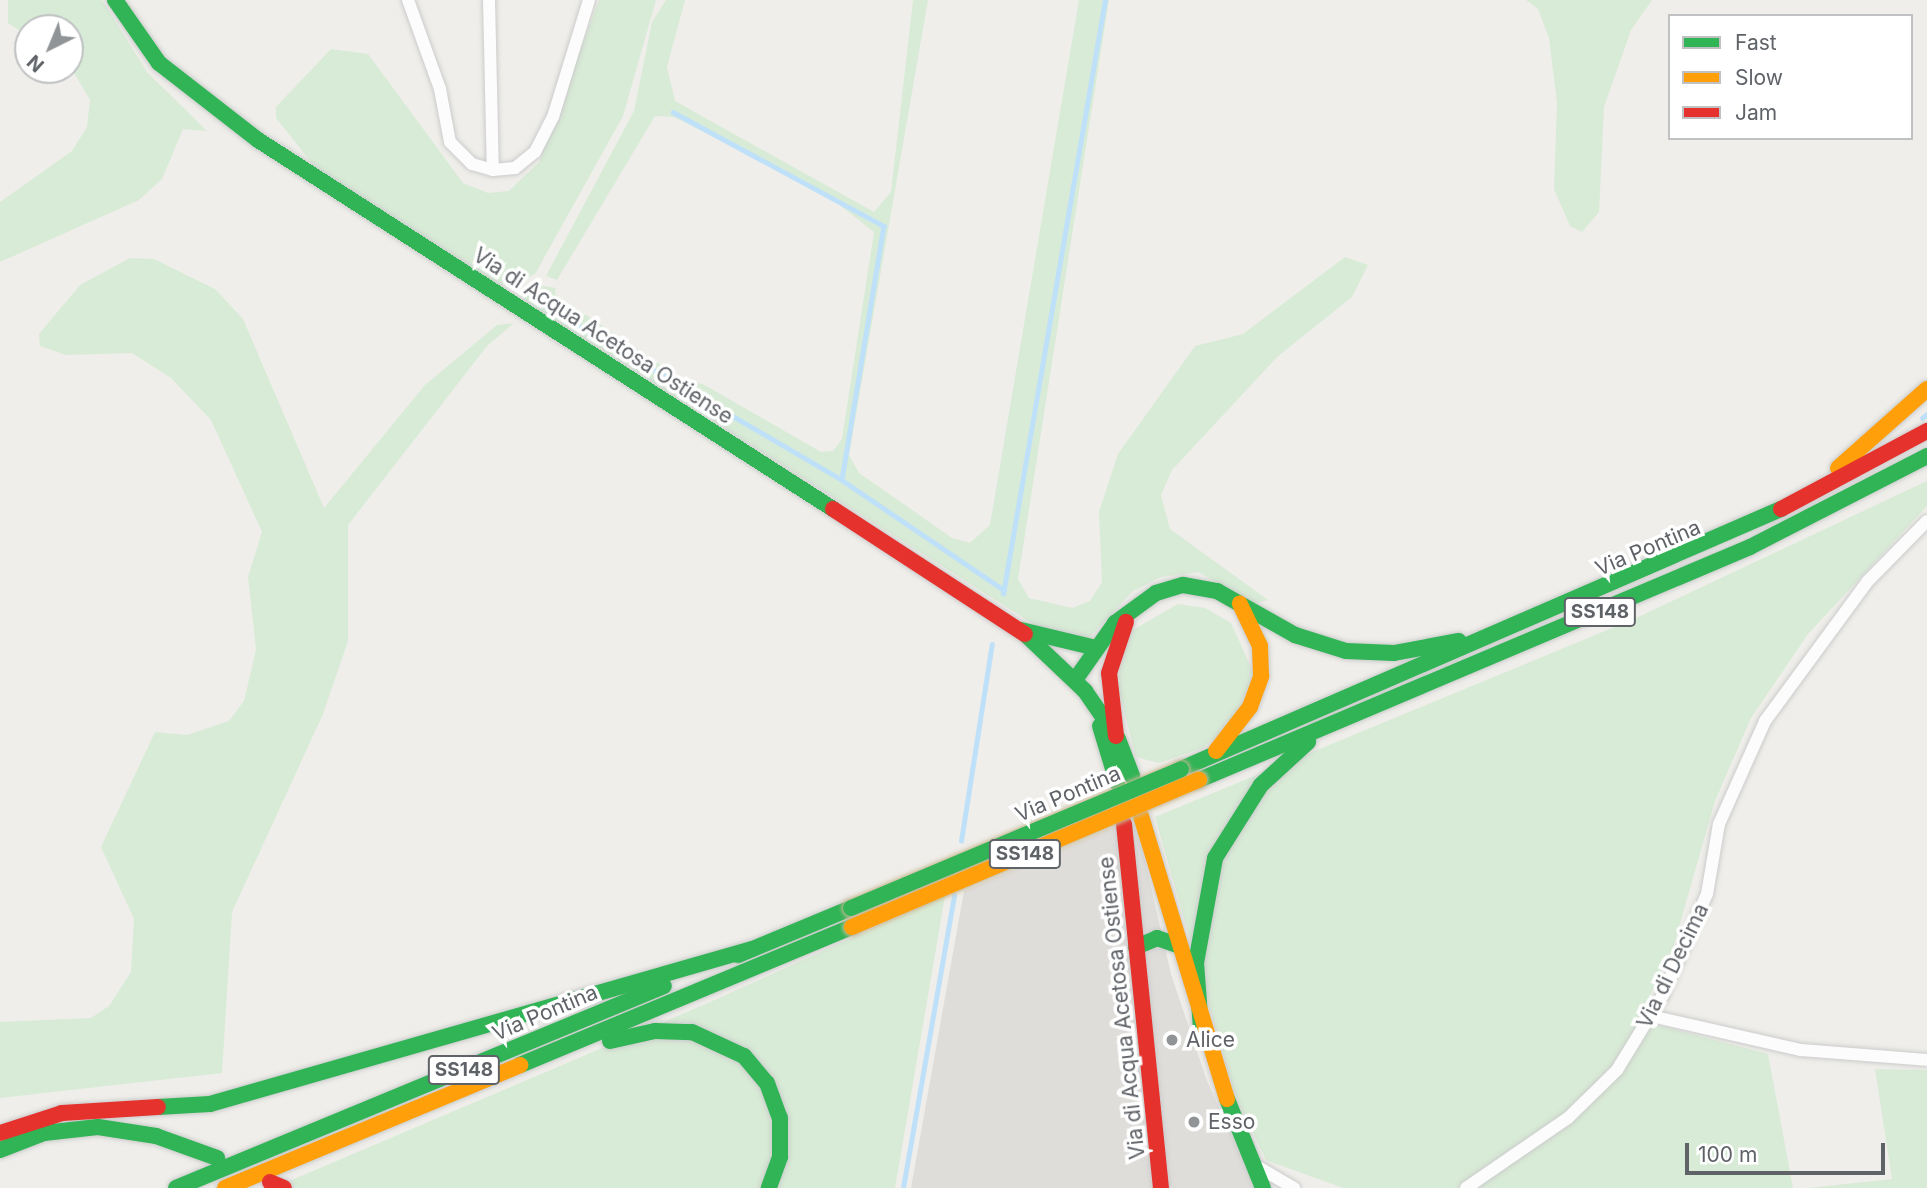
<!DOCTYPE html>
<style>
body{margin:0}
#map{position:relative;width:1927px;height:1188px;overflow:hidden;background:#efeeea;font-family:Inter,sans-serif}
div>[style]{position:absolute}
.industrial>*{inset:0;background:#dfddda}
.green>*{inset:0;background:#d8ebd6}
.stream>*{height:4.5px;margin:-2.25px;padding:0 2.25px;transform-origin:2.25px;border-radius:2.25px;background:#bfe0f9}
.roads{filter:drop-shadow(0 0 2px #cbcccc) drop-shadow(0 0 2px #cbcccc)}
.street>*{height:12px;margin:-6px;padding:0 6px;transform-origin:6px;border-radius:6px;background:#fdfcfc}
.fast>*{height:16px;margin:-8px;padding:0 8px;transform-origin:8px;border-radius:8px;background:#30b455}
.slow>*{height:16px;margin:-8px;padding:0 8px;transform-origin:8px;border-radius:8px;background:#ff9f0a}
.jam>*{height:16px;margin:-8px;padding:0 8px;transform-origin:8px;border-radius:8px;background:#e5322d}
.bridges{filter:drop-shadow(0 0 2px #c8b996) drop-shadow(0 0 2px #c8b996)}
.fast-bridge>*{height:16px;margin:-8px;padding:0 8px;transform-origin:8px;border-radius:8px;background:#30b455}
.slow-bridge>*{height:16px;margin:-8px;padding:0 8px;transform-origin:8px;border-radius:8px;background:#ff9f0a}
.dots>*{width:19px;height:19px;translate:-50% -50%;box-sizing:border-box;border:4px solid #fff;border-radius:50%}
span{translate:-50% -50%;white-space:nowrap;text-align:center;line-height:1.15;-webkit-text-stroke:7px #fff;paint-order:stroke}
.shield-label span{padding:2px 5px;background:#fff;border:2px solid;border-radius:5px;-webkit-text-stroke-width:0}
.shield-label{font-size:19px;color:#5f6368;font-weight:700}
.street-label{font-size:21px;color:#5f6368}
.poi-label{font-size:21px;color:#5f6368}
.left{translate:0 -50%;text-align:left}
.legend{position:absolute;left:1668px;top:14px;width:245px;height:126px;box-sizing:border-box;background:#fff;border:2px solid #bfc1c3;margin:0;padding:9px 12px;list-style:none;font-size:21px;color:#5f6368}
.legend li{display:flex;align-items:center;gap:14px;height:35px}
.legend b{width:35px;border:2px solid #bfc1c3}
.north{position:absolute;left:14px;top:14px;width:70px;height:70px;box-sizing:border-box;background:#fff;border:2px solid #bfc1c3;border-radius:50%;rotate:223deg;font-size:19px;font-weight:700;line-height:28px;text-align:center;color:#5f6368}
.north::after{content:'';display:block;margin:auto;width:24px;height:32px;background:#919496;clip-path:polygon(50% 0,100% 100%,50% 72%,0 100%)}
.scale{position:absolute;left:1685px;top:1143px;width:200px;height:32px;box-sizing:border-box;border:4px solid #5f6368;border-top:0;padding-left:9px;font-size:21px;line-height:24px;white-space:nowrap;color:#5f6368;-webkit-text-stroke:5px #fff;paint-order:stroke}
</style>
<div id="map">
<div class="industrial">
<i style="clip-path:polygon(1135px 818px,1171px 974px,1207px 1081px,1256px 1188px,911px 1188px,964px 891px)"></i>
</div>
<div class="green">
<i style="clip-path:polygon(8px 0,102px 0,147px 72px,207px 131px,183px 129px,162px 179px,139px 200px,0 262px,0 202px,72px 151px,87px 127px,90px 100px,70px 66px,70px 28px,28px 28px,28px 36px,8px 23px)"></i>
<i style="clip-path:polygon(599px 0,656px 0,623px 116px,535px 274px,509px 286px,494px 283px,315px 167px,276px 118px,276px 107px,331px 49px,368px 54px,463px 183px,488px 193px,509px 191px,539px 162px)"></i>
<i style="clip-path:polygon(666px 0,685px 0,667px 67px,675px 101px,874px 212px,891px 192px,913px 0,928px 0,849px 455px,859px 473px,885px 491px,952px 538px,970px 543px,990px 525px,1079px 0,1109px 0,1018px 579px,1029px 598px,1072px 608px,1090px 601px,1102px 582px,1099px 512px,1118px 454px,1195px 346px,1243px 334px,1345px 257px,1368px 265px,1352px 297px,1277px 357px,1172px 470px,1161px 495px,1170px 529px,1268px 600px,1255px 603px,1198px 572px,1161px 577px,1133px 591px,1088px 639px,1038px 627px,523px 300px,536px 285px,556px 288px,555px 294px,685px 381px,703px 384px,821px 452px,833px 451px,842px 439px,874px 232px,823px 192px,674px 117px,655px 116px,557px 280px,546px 276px,634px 111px,652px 22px)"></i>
<i style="clip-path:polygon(1526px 0,1652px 0,1631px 30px,1604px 107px,1599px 212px,1582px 232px,1570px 226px,1554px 189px,1557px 103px,1549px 38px,1538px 9px)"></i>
<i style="clip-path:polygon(130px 258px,154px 259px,215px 289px,243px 319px,324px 508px,425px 385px,497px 325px,514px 323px,487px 346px,348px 525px,348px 641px,323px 714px,232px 912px,222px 1073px,0 1098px,0 1022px,91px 1018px,109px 1006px,131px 972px,134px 919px,101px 847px,155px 732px,187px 735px,229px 721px,244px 701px,256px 649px,248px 577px,262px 532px,211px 420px,171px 378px,132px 353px,66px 355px,40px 346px,39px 334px,80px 285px)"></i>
<i style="clip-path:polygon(1927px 481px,1927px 506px,1808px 634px,1751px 718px,1715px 801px,1673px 948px,1638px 1020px,1768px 1054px,1793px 1188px,1343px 1188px,1266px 1160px,1235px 1096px,1155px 817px,1634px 619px)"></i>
<i style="clip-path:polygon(1178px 604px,1205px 608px,1231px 623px,1254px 674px,1232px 723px,1203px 748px,1159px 763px,1136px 757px,1116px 680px,1131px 631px)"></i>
<i style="clip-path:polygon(945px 896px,895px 1188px,273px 1188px,708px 1003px)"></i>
<i style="clip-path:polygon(1875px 1069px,1927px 1070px,1927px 1188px,1808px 1188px,1892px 1179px)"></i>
</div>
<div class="stream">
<i style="left:673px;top:112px;width:240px;rotate:28.4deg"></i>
<i style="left:884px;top:226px;width:257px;rotate:99.4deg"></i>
<i style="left:543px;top:305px;width:346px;rotate:30.3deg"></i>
<i style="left:842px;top:480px;width:196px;rotate:34.2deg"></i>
<i style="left:1922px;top:418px;width:6px;rotate:-39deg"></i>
<i style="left:1003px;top:594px;width:603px;rotate:-80.26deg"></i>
<i style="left:961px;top:841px;width:199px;rotate:-81.1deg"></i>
<i style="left:903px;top:1188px;width:297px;rotate:-80.1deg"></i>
</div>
<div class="roads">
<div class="street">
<i style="left:408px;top:0;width:95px;rotate:70.2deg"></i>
<i style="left:440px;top:89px;width:54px;rotate:79.3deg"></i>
<i style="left:450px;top:142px;width:31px;rotate:45deg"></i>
<i style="left:472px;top:164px;width:22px;rotate:16deg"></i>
<i style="left:493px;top:170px;width:22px;rotate:-5deg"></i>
<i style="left:515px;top:168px;width:26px;rotate:-39deg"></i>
<i style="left:535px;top:152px;width:39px;rotate:-63deg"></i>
<i style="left:553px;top:117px;width:122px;rotate:-72.9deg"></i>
<i style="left:489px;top:0;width:170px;rotate:88.7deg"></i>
<i style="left:1651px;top:1016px;width:154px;rotate:12.8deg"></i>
<i style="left:1801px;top:1050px;width:126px;rotate:4.5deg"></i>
<i style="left:1258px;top:1167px;width:42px;rotate:30.3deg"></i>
<i style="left:1466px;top:1188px;width:124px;rotate:-34.5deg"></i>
<i style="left:1568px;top:1118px;width:69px;rotate:-44.4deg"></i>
<i style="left:1617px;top:1070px;width:88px;rotate:-58.5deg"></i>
<i style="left:1663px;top:995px;width:110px;rotate:-66.5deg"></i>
<i style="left:1707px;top:894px;width:71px;rotate:-80.3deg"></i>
<i style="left:1719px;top:824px;width:113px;rotate:-65.9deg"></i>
<i style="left:1765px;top:721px;width:174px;rotate:-53.7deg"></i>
<i style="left:1868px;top:581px;width:84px;rotate:-45.5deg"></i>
</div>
<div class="fast">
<i style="left:115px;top:0;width:77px;rotate:55.1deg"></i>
<i style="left:159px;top:63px;width:125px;rotate:37.9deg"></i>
<i style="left:258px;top:140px;width:683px;rotate:32.69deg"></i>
<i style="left:1021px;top:630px;width:73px;rotate:13.5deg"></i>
<i style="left:1025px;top:634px;width:83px;rotate:43.5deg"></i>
<i style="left:1085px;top:691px;width:58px;rotate:55.5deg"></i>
<i style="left:1118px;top:739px;width:40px;rotate:69deg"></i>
<i style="left:1075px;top:680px;width:70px;rotate:-54.9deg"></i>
<i style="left:1115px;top:623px;width:51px;rotate:-36.2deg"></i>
<i style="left:1156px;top:593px;width:28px;rotate:-17deg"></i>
<i style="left:1183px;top:585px;width:35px;rotate:10deg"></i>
<i style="left:1217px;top:591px;width:90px;rotate:29.4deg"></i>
<i style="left:1295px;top:635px;width:53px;rotate:17.4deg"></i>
<i style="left:1346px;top:651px;width:48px;rotate:2.4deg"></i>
<i style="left:1394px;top:653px;width:66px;rotate:-10.5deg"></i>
<i style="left:1100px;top:726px;width:59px;rotate:73.1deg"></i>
<i style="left:1181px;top:769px;width:654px;rotate:-23.43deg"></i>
<i style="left:1199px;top:780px;width:598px;rotate:-22.92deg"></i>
<i style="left:1750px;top:547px;width:199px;rotate:-27.2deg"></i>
<i style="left:1136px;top:947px;width:23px;rotate:-23deg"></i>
<i style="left:1157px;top:938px;width:21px;rotate:19deg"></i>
<i style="left:738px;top:955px;width:122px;rotate:-22.6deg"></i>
<i style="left:1201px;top:1029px;width:66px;rotate:-94.3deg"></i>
<i style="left:1196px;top:963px;width:107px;rotate:-79.7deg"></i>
<i style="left:1215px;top:858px;width:86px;rotate:-57.8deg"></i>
<i style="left:1261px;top:785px;width:64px;rotate:-42.5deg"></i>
<i style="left:610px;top:1041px;width:46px;rotate:-12.5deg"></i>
<i style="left:655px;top:1031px;width:37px;rotate:2deg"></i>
<i style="left:692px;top:1032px;width:57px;rotate:24.8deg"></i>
<i style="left:744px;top:1056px;width:35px;rotate:50deg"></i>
<i style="left:767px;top:1083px;width:37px;rotate:70deg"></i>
<i style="left:780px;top:1118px;width:39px;rotate:90deg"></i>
<i style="left:780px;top:1157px;width:33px;rotate:110deg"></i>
<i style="left:520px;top:1065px;width:360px;rotate:-22.6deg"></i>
<i style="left:1227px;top:1099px;width:96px;rotate:68deg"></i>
<i style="left:158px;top:1107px;width:52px;rotate:-3.3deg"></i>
<i style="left:210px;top:1104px;width:564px;rotate:-15.96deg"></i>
<i style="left:0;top:1150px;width:47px;rotate:-21.1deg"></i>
<i style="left:44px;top:1133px;width:54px;rotate:-6.3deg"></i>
<i style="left:98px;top:1127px;width:59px;rotate:8.8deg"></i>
<i style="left:156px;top:1136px;width:65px;rotate:19.8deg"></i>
<i style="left:176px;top:1188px;width:528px;rotate:-22.49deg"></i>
</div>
<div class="slow">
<i style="left:1838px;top:468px;width:119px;rotate:-41.6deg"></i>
<i style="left:1216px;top:751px;width:56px;rotate:-52.3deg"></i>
<i style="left:1250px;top:707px;width:33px;rotate:-70deg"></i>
<i style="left:1261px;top:676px;width:30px;rotate:-92deg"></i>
<i style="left:1260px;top:646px;width:47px;rotate:-115.5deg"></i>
<i style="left:1141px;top:816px;width:296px;rotate:73.1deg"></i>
<i style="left:225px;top:1188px;width:320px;rotate:-22.6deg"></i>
</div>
<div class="jam">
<i style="left:833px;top:509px;width:229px;rotate:33.1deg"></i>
<i style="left:1781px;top:509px;width:166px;rotate:-28.1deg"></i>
<i style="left:1116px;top:736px;width:63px;rotate:-96.3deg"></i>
<i style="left:1109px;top:673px;width:54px;rotate:-71.6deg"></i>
<i style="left:1124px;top:824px;width:366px;rotate:84.2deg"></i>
<i style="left:0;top:1133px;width:65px;rotate:-17.9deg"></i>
<i style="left:62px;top:1113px;width:96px;rotate:-3.6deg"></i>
<i style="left:270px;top:1182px;width:15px;rotate:23deg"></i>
</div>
</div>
<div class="bridges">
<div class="fast-bridge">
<i style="left:851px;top:908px;width:358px;rotate:-22.8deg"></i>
</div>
<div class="slow-bridge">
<i style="left:852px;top:927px;width:377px;rotate:-23deg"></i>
</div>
</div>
<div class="dots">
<i style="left:1172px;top:1040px;background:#919496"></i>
<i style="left:1194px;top:1122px;background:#919496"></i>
</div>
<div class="shield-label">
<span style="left:1600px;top:612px">SS148</span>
<span style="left:1025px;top:854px">SS148</span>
<span style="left:464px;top:1070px">SS148</span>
</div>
<div class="street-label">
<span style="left:603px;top:336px;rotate:33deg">Via di Acqua Acetosa Ostiense</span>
<span style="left:1648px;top:548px;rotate:-23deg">Via Pontina</span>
<span style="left:1068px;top:794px;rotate:-23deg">Via Pontina</span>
<span style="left:1673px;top:966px;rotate:-64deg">Via di Decima</span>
<span style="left:1122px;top:1008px;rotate:-96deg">Via di Acqua Acetosa Ostiense</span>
<span style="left:545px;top:1013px;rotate:-23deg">Via Pontina</span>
</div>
<div class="poi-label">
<span class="left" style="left:1186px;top:1040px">Alice</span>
<span class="left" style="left:1208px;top:1122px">Esso</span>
</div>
<ul class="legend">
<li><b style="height:9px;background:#30b455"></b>Fast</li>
<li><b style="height:9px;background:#ff9f0a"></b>Slow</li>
<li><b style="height:9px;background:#e5322d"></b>Jam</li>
</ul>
<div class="north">N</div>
<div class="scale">100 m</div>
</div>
